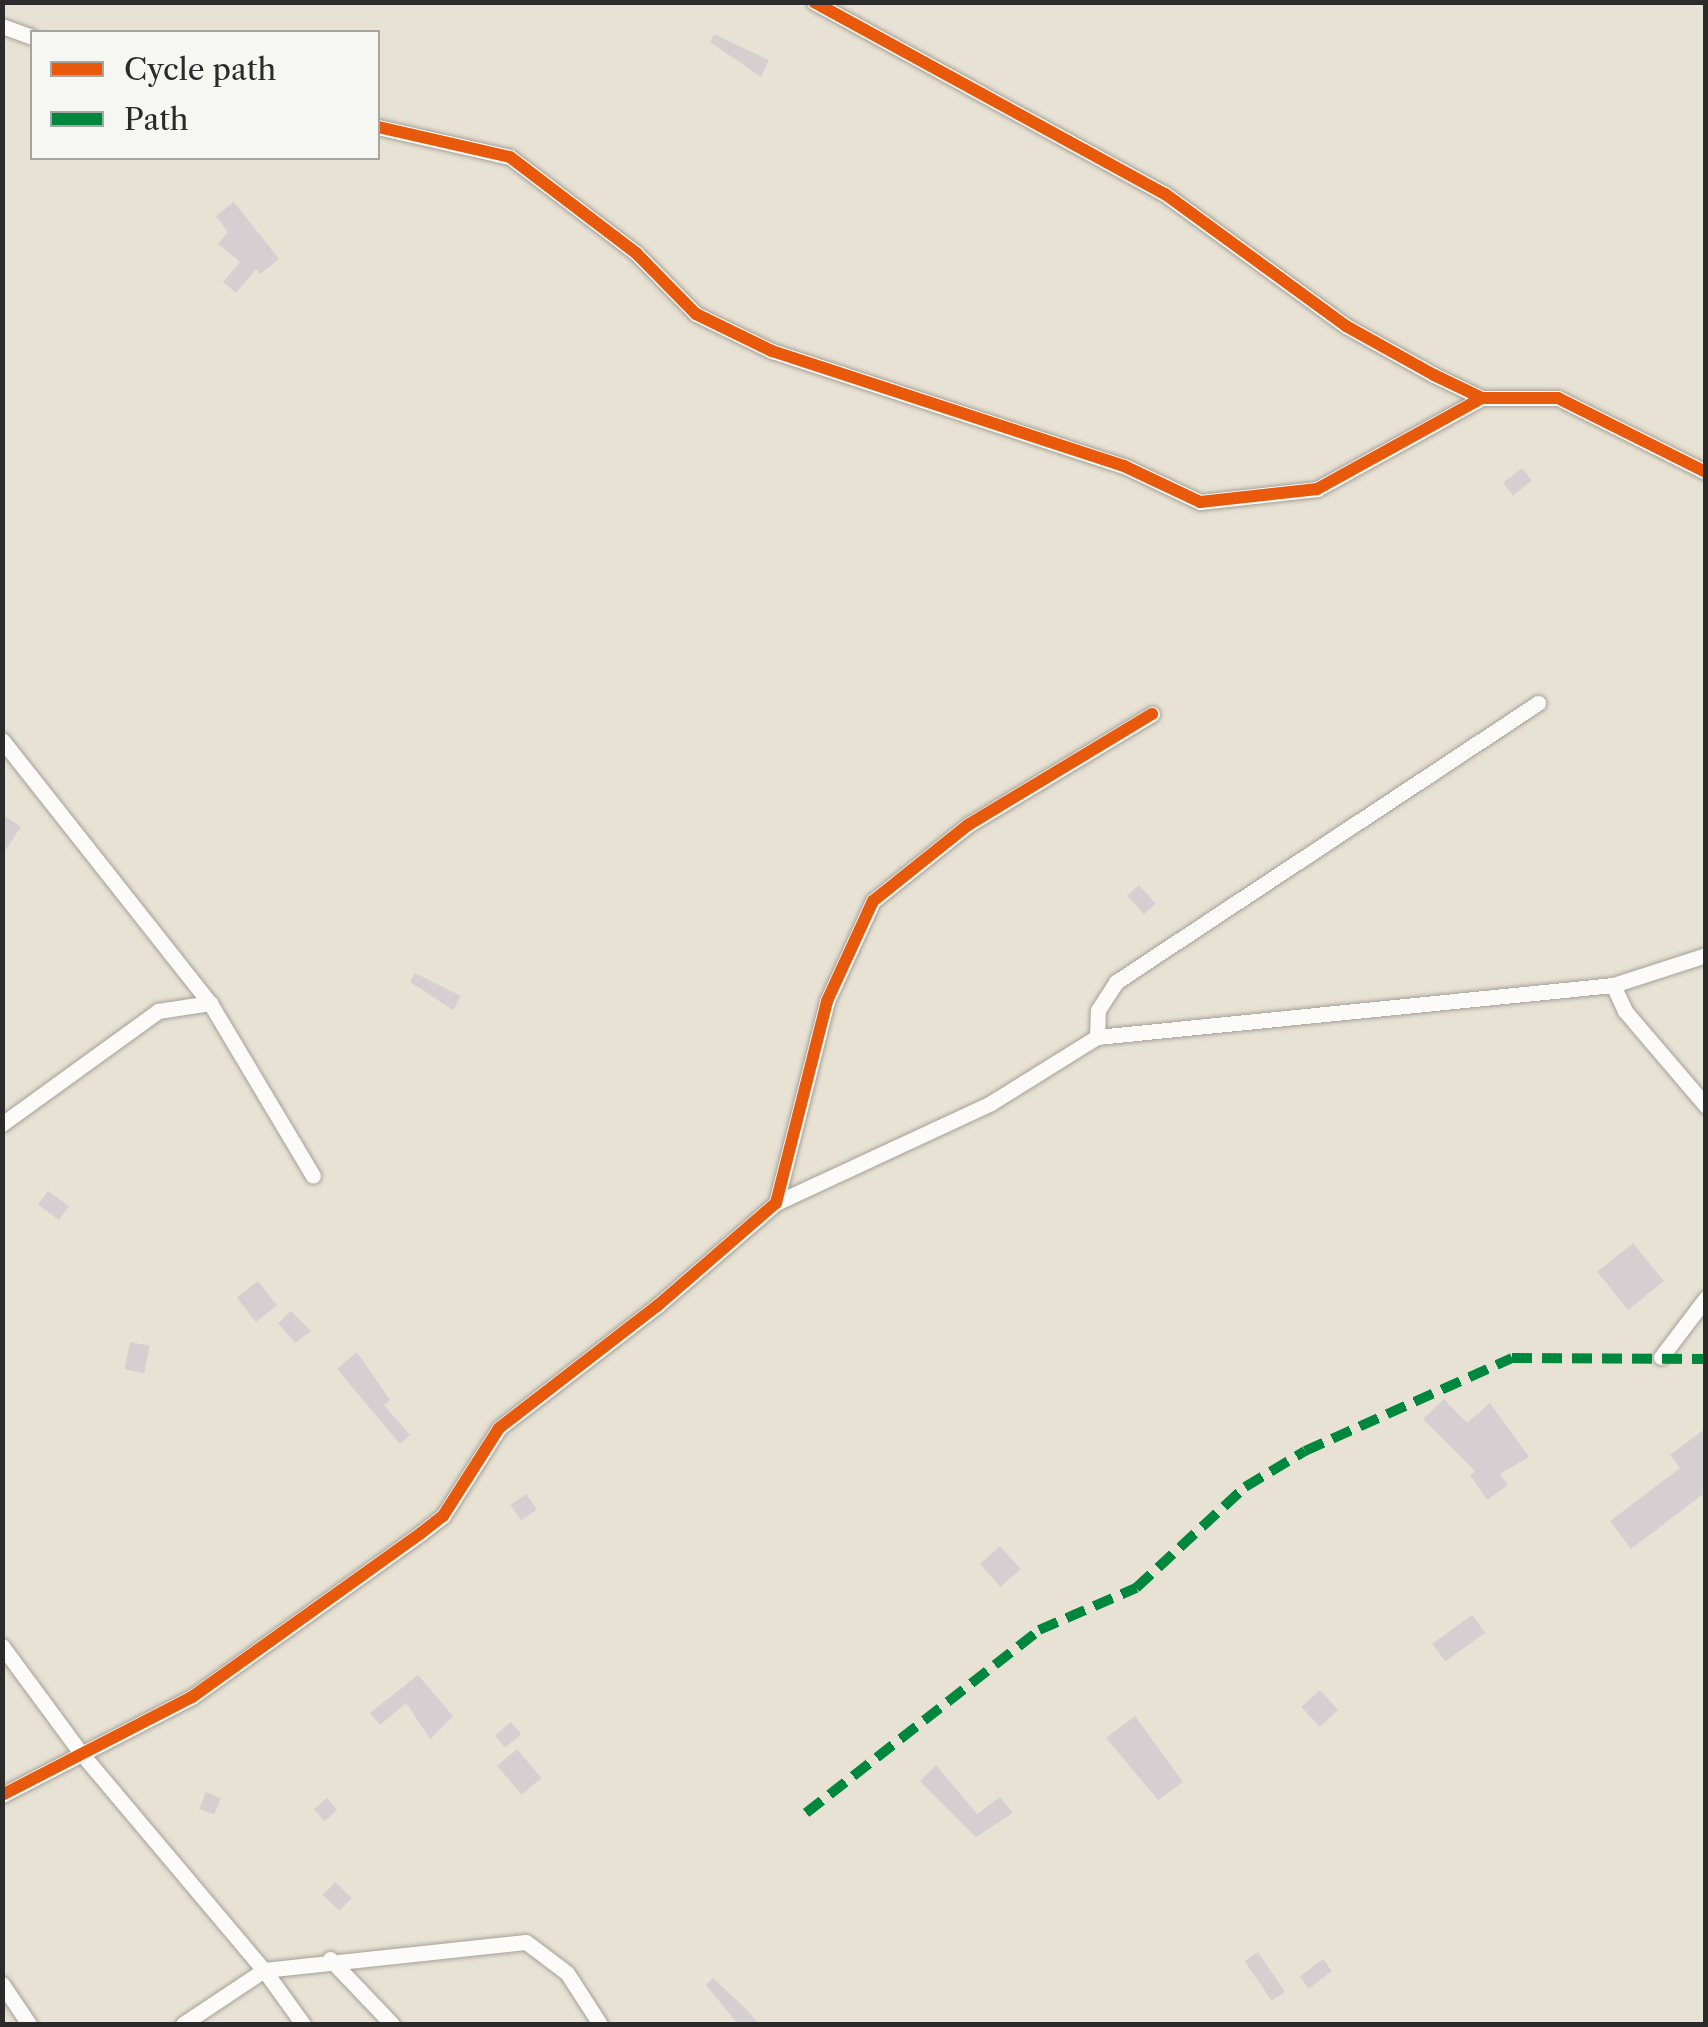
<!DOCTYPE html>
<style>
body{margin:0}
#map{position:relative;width:1708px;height:2027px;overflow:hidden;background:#e8e2d4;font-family:"Libre Caslon Text",serif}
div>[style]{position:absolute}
.building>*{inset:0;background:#d6cfd1;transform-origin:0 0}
.roads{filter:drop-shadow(0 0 2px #a4a098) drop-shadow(0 0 2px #a4a098)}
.street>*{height:15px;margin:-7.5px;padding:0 7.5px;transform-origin:7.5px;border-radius:7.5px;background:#fcfbf9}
.quiet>*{height:10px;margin-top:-5px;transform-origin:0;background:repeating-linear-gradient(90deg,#00873e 0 20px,transparent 0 30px)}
.cycleway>*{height:12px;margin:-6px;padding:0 6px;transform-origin:6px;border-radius:6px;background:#e8590c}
span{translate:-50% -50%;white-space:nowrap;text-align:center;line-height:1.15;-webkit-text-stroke:10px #f6f6f2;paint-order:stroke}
.frame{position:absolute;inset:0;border:5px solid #2b2b2b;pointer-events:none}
.legend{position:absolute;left:30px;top:30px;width:350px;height:130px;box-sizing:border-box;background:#f6f6f2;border:2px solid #a5a5a2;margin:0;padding:12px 18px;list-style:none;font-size:30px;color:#2b2b2b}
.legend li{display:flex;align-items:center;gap:20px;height:50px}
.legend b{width:50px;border:2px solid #a5a5a2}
</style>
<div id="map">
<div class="building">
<i style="clip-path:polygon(714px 34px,769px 60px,761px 77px,710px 42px)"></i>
<i style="clip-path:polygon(234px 202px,279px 259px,260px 274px,256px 269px,236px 293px,223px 282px,240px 262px,218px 244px,228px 232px,216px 216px)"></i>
<i style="left:1522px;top:468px;width:16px;height:24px;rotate:52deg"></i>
<i style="clip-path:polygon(2px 814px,21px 827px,2px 855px)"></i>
<i style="left:1139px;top:885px;width:25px;height:16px;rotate:48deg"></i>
<i style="clip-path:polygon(415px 973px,461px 996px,453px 1010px,410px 982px)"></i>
<i style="left:48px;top:1191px;width:26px;height:17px;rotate:36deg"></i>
<i style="left:1633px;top:1243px;width:49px;height:46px;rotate:51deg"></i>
<i style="left:258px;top:1281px;width:31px;height:27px;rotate:52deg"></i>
<i style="clip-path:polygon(291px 1311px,311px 1331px,295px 1343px,278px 1323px)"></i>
<i style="left:130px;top:1342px;width:20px;height:28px;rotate:11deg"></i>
<i style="clip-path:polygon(357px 1352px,390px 1400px,384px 1405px,410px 1435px,400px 1444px,337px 1369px)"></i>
<i style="clip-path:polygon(1444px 1399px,1467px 1423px,1490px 1403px,1529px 1457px,1500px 1474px,1508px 1485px,1487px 1500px,1470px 1475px,1475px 1471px,1423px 1419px)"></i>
<i style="clip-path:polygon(1706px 1428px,1706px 1492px,1631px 1549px,1610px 1521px,1680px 1468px,1670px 1455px)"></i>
<i style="left:526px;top:1494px;width:19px;height:19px;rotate:55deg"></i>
<i style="left:1000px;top:1546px;width:31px;height:27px;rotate:48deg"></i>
<i style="left:1472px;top:1615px;width:22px;height:49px;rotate:54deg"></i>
<i style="clip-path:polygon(418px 1675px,453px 1716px,430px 1739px,406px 1703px,380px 1725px,370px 1713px)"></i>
<i style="left:1320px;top:1690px;width:27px;height:25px;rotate:48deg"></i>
<i style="clip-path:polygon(1135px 1716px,1183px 1782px,1158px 1800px,1106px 1738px)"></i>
<i style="left:511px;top:1722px;width:16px;height:21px;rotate:50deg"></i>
<i style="left:517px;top:1749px;width:38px;height:26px;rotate:50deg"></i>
<i style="clip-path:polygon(936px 1765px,977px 1814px,1000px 1797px,1013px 1813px,976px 1837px,920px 1781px)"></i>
<i style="left:206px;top:1792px;width:16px;height:18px;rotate:22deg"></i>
<i style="left:327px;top:1798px;width:16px;height:17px;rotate:50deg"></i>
<i style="left:335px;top:1882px;width:23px;height:18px;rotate:43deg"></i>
<i style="left:1258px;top:1952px;width:48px;height:16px;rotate:56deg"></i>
<i style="left:1323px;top:1959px;width:15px;height:29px;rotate:53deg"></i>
<i style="clip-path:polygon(713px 1978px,747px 2010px,759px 2024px,738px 2024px,706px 1985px)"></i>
</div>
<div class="roads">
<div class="street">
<i style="left:814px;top:2px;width:400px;rotate:28.7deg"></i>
<i style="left:1165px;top:194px;width:224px;rotate:36.1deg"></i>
<i style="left:1346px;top:326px;width:101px;rotate:29.1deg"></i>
<i style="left:1434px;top:375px;width:53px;rotate:25.6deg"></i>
<i style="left:1482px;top:398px;width:76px"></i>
<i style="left:1558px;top:398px;width:165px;rotate:26.6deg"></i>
<i style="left:2px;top:26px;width:32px;rotate:20deg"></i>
<i style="left:378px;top:127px;width:135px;rotate:12.8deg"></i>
<i style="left:510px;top:157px;width:158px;rotate:37.3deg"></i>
<i style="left:636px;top:253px;width:86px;rotate:45.5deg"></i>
<i style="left:696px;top:314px;width:85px;rotate:26deg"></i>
<i style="left:772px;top:351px;width:370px;rotate:18.1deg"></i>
<i style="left:1124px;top:466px;width:84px;rotate:25.3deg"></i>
<i style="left:1200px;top:502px;width:118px;rotate:-6.3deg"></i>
<i style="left:1317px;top:489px;width:188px;rotate:-28.9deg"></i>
<i style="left:2px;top:740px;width:335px;rotate:51.7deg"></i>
<i style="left:1613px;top:985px;width:29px;rotate:65deg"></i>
<i style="left:1625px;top:1011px;width:125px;rotate:49.5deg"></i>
<i style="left:1097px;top:1037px;width:27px;rotate:-88deg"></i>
<i style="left:1098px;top:1010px;width:33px;rotate:-57deg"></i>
<i style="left:1116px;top:982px;width:506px;rotate:-33.47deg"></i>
<i style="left:2px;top:1124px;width:193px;rotate:-35.9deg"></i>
<i style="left:158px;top:1011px;width:53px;rotate:-8.7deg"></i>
<i style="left:210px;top:1003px;width:201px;rotate:59.2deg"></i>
<i style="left:776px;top:1203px;width:237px;rotate:-24.9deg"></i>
<i style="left:991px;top:1103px;width:125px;rotate:-31.9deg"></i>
<i style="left:1097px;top:1037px;width:519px;rotate:-5.75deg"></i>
<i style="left:1613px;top:985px;width:98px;rotate:-17.9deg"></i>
<i style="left:1661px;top:1357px;width:74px;rotate:-52.7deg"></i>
<i style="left:2px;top:1646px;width:133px;rotate:53.6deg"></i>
<i style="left:81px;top:1753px;width:284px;rotate:49.9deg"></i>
<i style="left:264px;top:1970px;width:67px;rotate:54.2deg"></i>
<i style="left:2px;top:1795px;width:214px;rotate:-27.3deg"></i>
<i style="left:192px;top:1697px;width:282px;rotate:-35.6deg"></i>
<i style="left:421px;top:1533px;width:28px;rotate:-38deg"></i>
<i style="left:443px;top:1516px;width:104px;rotate:-57.5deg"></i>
<i style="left:499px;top:1428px;width:200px;rotate:-37.7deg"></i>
<i style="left:657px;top:1306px;width:157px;rotate:-40.9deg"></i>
<i style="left:776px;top:1203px;width:208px;rotate:-75.8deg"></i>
<i style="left:827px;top:1001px;width:110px;rotate:-65.3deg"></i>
<i style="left:873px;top:901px;width:122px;rotate:-38.7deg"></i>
<i style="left:968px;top:825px;width:215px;rotate:-31.1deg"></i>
<i style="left:330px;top:1959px;width:90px;rotate:46.4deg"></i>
<i style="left:2px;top:1984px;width:48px;rotate:56deg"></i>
<i style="left:183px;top:2024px;width:97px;rotate:-33.7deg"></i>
<i style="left:264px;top:1970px;width:263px;rotate:-6.1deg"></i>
<i style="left:526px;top:1942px;width:51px;rotate:37.1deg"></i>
<i style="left:567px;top:1973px;width:61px;rotate:57.1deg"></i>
</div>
</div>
<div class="quiet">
<i style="left:806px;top:1813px;width:296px;rotate:-38.1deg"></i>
<i style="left:1039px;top:1630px;width:106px;rotate:-23.4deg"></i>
<i style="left:1136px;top:1588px;width:149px;rotate:-42.8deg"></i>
<i style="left:1245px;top:1487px;width:70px;rotate:-31deg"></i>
<i style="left:1305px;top:1451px;width:227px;rotate:-24.2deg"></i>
<i style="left:1512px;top:1358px;width:194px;rotate:0.3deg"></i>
</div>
<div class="cycleway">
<i style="left:814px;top:2px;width:400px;rotate:28.7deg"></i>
<i style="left:1165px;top:194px;width:224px;rotate:36.1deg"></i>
<i style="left:1346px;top:326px;width:101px;rotate:29.1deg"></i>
<i style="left:1434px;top:375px;width:53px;rotate:25.6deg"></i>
<i style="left:1482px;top:398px;width:76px"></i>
<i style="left:1558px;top:398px;width:165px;rotate:26.6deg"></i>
<i style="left:378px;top:127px;width:135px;rotate:12.8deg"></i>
<i style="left:510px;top:157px;width:158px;rotate:37.3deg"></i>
<i style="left:636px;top:253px;width:86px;rotate:45.5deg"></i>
<i style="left:696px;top:314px;width:85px;rotate:26deg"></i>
<i style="left:772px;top:351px;width:370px;rotate:18.1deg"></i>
<i style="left:1124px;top:466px;width:84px;rotate:25.3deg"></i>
<i style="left:1200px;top:502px;width:118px;rotate:-6.3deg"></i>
<i style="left:1317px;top:489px;width:188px;rotate:-28.9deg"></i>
<i style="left:2px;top:1795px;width:214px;rotate:-27.3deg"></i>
<i style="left:192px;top:1697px;width:282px;rotate:-35.6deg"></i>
<i style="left:421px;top:1533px;width:28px;rotate:-38deg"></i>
<i style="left:443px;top:1516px;width:104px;rotate:-57.5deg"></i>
<i style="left:499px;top:1428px;width:200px;rotate:-37.7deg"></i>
<i style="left:657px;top:1306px;width:157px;rotate:-40.9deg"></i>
<i style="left:776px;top:1203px;width:208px;rotate:-75.8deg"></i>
<i style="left:827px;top:1001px;width:110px;rotate:-65.3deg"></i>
<i style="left:873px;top:901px;width:122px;rotate:-38.7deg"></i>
<i style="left:968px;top:825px;width:215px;rotate:-31.1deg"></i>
</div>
<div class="frame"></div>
<ul class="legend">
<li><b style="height:12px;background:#e8590c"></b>Cycle path</li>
<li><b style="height:12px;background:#00873e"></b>Path</li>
</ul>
</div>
